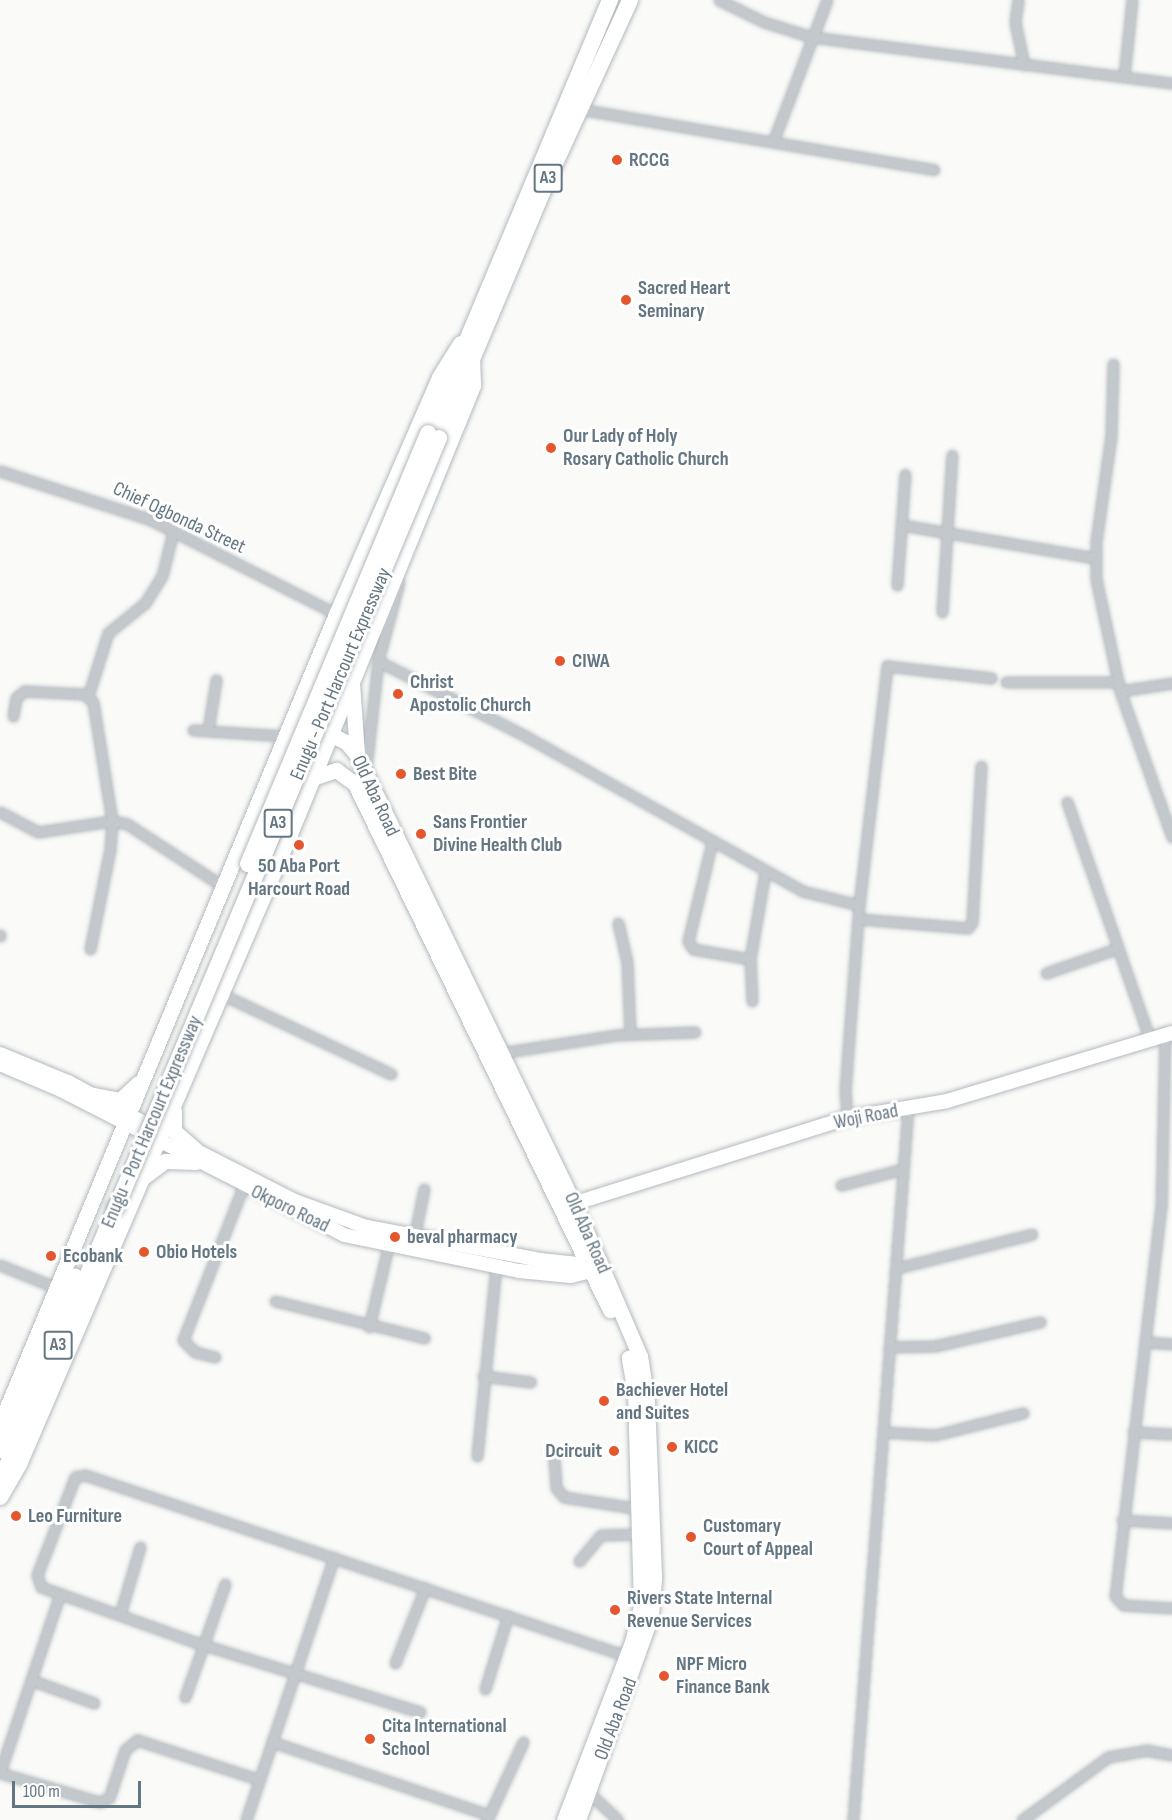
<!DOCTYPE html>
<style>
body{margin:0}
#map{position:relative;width:1172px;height:1820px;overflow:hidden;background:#fafaf8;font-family:"Sofia Sans Condensed",sans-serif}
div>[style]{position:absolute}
.roads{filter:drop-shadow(0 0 2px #b3babf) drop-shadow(0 0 2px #b3babf)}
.street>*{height:9px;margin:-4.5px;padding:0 4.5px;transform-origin:4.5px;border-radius:4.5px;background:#c3c8cc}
.secondary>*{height:14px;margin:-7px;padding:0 7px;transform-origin:7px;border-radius:7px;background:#fff}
.primary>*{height:15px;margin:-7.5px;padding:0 7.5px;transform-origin:7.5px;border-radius:7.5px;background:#fff}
.highway>*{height:16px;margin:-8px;padding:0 8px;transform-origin:8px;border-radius:8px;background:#fff}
.bridges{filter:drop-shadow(0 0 2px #b4b9bd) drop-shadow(0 0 2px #b4b9bd)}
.highway-bridge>*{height:16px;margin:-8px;padding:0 8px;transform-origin:8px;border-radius:8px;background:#fff}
.dots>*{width:16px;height:16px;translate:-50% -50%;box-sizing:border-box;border:3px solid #fff;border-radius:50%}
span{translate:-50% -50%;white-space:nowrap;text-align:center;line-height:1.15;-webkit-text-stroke:6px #fff;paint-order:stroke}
.shield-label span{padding:2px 4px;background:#fff;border:2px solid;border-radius:4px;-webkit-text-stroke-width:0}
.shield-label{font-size:18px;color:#657683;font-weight:700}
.poi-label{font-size:20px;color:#657683;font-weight:700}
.left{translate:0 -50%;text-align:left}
.right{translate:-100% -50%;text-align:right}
.street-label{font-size:20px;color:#657683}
.scale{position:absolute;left:12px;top:1781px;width:129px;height:27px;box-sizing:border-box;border:3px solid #657683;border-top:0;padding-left:8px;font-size:18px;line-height:21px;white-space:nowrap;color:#657683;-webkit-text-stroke:4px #fff;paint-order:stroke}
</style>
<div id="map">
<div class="roads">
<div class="street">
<i style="left:719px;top:0;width:50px;rotate:26.1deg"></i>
<i style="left:764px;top:22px;width:50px;rotate:17.4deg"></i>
<i style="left:812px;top:37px;width:363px;rotate:7.3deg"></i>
<i style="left:1018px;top:0;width:22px;rotate:98deg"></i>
<i style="left:1015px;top:22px;width:44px;rotate:78.2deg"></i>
<i style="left:1124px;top:76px;width:76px;rotate:-84deg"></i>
<i style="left:579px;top:109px;width:360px;rotate:9.7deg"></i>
<i style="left:773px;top:142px;width:152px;rotate:-69.2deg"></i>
<i style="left:1113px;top:364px;width:72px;rotate:91.6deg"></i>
<i style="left:1111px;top:436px;width:106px;rotate:98.1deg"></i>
<i style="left:1096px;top:541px;width:38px;rotate:90deg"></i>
<i style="left:1096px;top:579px;width:115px;rotate:77.9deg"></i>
<i style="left:1120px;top:691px;width:155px;rotate:70.4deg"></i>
<i style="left:0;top:471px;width:157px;rotate:17.9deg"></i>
<i style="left:149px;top:519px;width:210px;rotate:26.9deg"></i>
<i style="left:902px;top:525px;width:196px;rotate:9.7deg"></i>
<i style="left:897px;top:585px;width:111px;rotate:-85.9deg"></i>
<i style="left:942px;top:612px;width:157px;rotate:-86.4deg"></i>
<i style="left:378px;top:661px;width:167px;rotate:27deg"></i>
<i style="left:527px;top:737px;width:315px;rotate:29.2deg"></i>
<i style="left:802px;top:891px;width:59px;rotate:13.8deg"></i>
<i style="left:1006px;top:682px;width:112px"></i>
<i style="left:1120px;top:691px;width:53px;rotate:-8.7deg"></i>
<i style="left:88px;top:696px;width:66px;rotate:-72.4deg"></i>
<i style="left:108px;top:633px;width:48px;rotate:-39deg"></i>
<i style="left:145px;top:603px;width:32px;rotate:-58deg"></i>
<i style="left:162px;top:576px;width:45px;rotate:-76deg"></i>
<i style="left:13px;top:716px;width:18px;rotate:-81deg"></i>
<i style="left:16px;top:698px;width:11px;rotate:-41deg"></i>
<i style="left:24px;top:691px;width:60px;rotate:2.9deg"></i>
<i style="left:84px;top:694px;width:12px;rotate:42deg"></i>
<i style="left:93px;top:702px;width:121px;rotate:80.9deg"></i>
<i style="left:112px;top:821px;width:28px;rotate:94deg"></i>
<i style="left:110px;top:849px;width:102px;rotate:101.3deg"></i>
<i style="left:193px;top:730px;width:93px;rotate:3.7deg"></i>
<i style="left:208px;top:730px;width:51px;rotate:-80.9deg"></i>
<i style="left:366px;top:768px;width:108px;rotate:-83.6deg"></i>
<i style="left:378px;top:661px;width:82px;rotate:-75.1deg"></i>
<i style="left:1067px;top:802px;width:155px;rotate:70.7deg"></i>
<i style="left:0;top:812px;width:43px;rotate:27.8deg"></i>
<i style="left:38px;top:832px;width:75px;rotate:-8.5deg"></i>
<i style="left:112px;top:821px;width:15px;rotate:11deg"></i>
<i style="left:127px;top:824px;width:116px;rotate:33deg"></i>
<i style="left:712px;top:842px;width:102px;rotate:103.6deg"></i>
<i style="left:688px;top:941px;width:9px;rotate:58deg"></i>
<i style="left:693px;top:949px;width:58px;rotate:10deg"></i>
<i style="left:860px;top:919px;width:108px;rotate:4.8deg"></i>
<i style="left:968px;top:928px;width:7px;rotate:-56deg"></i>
<i style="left:972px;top:922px;width:156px;rotate:-86.7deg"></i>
<i style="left:618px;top:923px;width:40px;rotate:77deg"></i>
<i style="left:627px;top:962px;width:72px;rotate:87.6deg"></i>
<i style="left:0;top:936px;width:1px;rotate:-90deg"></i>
<i style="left:1046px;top:973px;width:76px;rotate:-19.1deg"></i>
<i style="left:1118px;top:948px;width:97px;rotate:70.8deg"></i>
<i style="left:219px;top:993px;width:190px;rotate:25.2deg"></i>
<i style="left:752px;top:1001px;width:42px;rotate:-92.7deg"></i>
<i style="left:750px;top:959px;width:88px;rotate:-80.2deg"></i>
<i style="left:1165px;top:1035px;width:171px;rotate:91.3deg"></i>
<i style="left:1161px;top:1206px;width:393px;rotate:96.7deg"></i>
<i style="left:1115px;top:1596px;width:12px;rotate:48deg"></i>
<i style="left:1123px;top:1605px;width:49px;rotate:3.5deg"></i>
<i style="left:500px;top:1053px;width:117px;rotate:-8.8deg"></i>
<i style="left:616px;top:1035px;width:79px;rotate:-2.2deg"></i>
<i style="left:847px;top:1118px;width:27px;rotate:-94deg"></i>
<i style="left:845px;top:1091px;width:187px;rotate:-85.7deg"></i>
<i style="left:859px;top:905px;width:241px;rotate:-83.3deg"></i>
<i style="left:887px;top:666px;width:105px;rotate:6.6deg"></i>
<i style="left:841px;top:1185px;width:64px;rotate:-14.5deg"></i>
<i style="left:414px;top:1238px;width:50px;rotate:-78.5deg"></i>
<i style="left:0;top:1265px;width:61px;rotate:22deg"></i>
<i style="left:897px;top:1268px;width:139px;rotate:-14.1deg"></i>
<i style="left:275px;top:1301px;width:154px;rotate:13.9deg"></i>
<i style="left:369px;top:1327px;width:82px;rotate:-76.6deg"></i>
<i style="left:1145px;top:1342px;width:27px;rotate:4deg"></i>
<i style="left:889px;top:1347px;width:46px;rotate:-1.2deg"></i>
<i style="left:935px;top:1346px;width:108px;rotate:-12.9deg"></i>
<i style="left:215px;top:1357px;width:21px;rotate:-166deg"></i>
<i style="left:195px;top:1352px;width:17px;rotate:-135deg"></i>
<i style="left:183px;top:1340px;width:164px;rotate:-68.6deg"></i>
<i style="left:483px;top:1376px;width:48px;rotate:7.1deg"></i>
<i style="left:883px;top:1432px;width:52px;rotate:3.3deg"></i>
<i style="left:935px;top:1435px;width:91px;rotate:-14deg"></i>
<i style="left:1133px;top:1432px;width:39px;rotate:3deg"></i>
<i style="left:477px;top:1456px;width:191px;rotate:-84.3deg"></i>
<i style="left:554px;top:1458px;width:30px;rotate:86deg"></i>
<i style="left:556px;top:1488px;width:12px;rotate:48deg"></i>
<i style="left:564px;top:1497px;width:77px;rotate:9deg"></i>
<i style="left:1122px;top:1520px;width:50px;rotate:3.4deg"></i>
<i style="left:579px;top:1561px;width:34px;rotate:-50deg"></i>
<i style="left:601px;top:1535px;width:40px;rotate:-1.4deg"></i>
<i style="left:120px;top:1614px;width:70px;rotate:-73.4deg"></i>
<i style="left:395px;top:1663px;width:81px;rotate:-68.2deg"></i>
<i style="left:31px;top:1680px;width:67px;rotate:20.1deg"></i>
<i style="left:485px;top:1689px;width:77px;rotate:-72.7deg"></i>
<i style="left:185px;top:1697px;width:120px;rotate:-70.5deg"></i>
<i style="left:420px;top:1712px;width:227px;rotate:-162.8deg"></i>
<i style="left:203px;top:1645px;width:172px;rotate:-160.3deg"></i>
<i style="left:41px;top:1587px;width:13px;rotate:-108deg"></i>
<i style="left:37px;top:1575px;width:105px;rotate:-68.8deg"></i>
<i style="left:75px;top:1477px;width:10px;rotate:-11deg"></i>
<i style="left:85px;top:1475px;width:571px;rotate:18.47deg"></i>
<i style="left:272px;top:1742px;width:229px;rotate:18.6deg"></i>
<i style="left:0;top:1772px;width:188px;rotate:-71.4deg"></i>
<i style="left:0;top:1773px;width:104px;rotate:16.2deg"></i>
<i style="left:100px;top:1802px;width:10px;rotate:-24deg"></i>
<i style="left:109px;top:1798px;width:51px;rotate:-71.6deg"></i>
<i style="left:125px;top:1750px;width:16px;rotate:-40deg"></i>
<i style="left:137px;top:1740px;width:129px;rotate:18deg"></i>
<i style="left:587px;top:1791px;width:42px;rotate:43.1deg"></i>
<i style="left:246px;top:1820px;width:277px;rotate:-71.5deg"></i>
<i style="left:487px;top:1820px;width:86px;rotate:-65.2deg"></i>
<i style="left:853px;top:1820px;width:713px;rotate:-85.58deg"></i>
<i style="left:1022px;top:1820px;width:107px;rotate:-36.2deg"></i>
<i style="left:1108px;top:1757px;width:39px;rotate:-10deg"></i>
<i style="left:1146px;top:1750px;width:26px;rotate:11deg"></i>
</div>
<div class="secondary">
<i style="left:0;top:1054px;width:74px;rotate:22.4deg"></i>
<i style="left:68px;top:1082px;width:101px;rotate:28.3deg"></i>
<i style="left:0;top:1064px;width:66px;rotate:23.1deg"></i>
<i style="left:61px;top:1090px;width:318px;rotate:27.1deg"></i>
<i style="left:344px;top:1235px;width:179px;rotate:11.6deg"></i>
<i style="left:519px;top:1271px;width:52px;rotate:5.5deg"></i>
<i style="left:571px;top:1276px;width:30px;rotate:-14deg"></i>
<i style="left:187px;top:1146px;width:121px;rotate:27deg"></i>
<i style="left:295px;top:1201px;width:77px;rotate:19.9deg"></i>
<i style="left:367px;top:1227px;width:176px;rotate:10.8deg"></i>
<i style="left:540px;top:1260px;width:38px;rotate:6deg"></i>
<i style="left:578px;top:1264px;width:18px;rotate:-9deg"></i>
<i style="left:566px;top:1206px;width:294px;rotate:-17.4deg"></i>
<i style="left:847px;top:1118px;width:101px;rotate:-9.6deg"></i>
<i style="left:947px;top:1101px;width:235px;rotate:-16.8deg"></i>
</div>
<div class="primary">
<i style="left:352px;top:683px;width:72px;rotate:86deg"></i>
<i style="left:286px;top:736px;width:18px;rotate:-19deg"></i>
<i style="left:303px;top:730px;width:27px;rotate:8deg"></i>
<i style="left:330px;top:734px;width:18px;rotate:27deg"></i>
<i style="left:346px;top:742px;width:17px;rotate:50deg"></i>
<i style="left:357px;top:755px;width:498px;rotate:64.2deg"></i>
<i style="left:574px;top:1203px;width:167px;rotate:66.7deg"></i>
<i style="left:640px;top:1356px;width:46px;rotate:81.2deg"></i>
<i style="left:647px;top:1401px;width:178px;rotate:87.7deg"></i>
<i style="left:654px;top:1579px;width:37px;rotate:95deg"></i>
<i style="left:651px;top:1616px;width:217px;rotate:109.7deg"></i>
<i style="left:310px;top:779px;width:28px;rotate:-19deg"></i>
<i style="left:336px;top:770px;width:24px;rotate:36deg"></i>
<i style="left:355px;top:784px;width:585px;rotate:64.14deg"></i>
<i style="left:94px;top:1095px;width:26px;rotate:11deg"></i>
<i style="left:120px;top:1100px;width:25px;rotate:-43deg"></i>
<i style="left:174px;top:1111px;width:20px;rotate:90deg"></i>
<i style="left:174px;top:1131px;width:30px;rotate:41deg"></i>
<i style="left:145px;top:1176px;width:25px;rotate:-37deg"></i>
<i style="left:165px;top:1161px;width:31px;rotate:2deg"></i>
<i style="left:0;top:1424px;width:877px;rotate:-67.47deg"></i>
<i style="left:336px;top:614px;width:258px;rotate:-66.5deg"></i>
<i style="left:439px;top:377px;width:40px;rotate:-58deg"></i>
<i style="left:0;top:1497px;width:38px;rotate:-60deg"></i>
<i style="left:19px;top:1464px;width:686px;rotate:-66.72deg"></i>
<i style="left:290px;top:834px;width:485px;rotate:-67.8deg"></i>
<i style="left:473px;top:385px;width:27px;rotate:-92deg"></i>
<i style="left:564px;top:1820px;width:191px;rotate:-69.1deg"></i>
<i style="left:632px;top:1642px;width:36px;rotate:-76deg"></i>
<i style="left:641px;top:1607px;width:214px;rotate:-91.6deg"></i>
<i style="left:635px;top:1393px;width:36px;rotate:-100deg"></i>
</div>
<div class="highway">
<i style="left:428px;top:433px;width:470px;rotate:-67.2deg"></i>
<i style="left:439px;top:438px;width:277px;rotate:-67.2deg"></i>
<i style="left:546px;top:183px;width:201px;rotate:-65.3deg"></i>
<i style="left:0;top:1450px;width:189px;rotate:-66.7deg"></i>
<i style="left:0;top:1482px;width:298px;rotate:-67.1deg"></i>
</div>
</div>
<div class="bridges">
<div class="highway-bridge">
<i style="left:248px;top:864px;width:467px;rotate:-67.3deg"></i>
<i style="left:116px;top:1208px;width:835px;rotate:-67.24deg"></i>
</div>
</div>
<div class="dots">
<i style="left:617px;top:160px;background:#e4572e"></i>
<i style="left:626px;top:300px;background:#e4572e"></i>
<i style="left:551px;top:448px;background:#e4572e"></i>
<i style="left:560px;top:661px;background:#e4572e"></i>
<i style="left:398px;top:694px;background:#e4572e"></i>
<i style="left:401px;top:774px;background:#e4572e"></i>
<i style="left:421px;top:834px;background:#e4572e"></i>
<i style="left:299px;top:845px;background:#e4572e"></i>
<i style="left:395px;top:1237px;background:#e4572e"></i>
<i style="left:144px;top:1252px;background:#e4572e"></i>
<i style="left:51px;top:1256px;background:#e4572e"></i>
<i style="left:604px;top:1401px;background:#e4572e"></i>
<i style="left:672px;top:1447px;background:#e4572e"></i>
<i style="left:614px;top:1451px;background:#e4572e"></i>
<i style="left:16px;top:1516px;background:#e4572e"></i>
<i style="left:691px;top:1537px;background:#e4572e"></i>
<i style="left:615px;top:1610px;background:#e4572e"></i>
<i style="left:664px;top:1676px;background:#e4572e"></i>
<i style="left:370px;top:1739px;background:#e4572e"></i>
</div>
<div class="shield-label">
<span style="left:548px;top:178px">A3</span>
<span style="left:278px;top:823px">A3</span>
<span style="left:58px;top:1345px">A3</span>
</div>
<div class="poi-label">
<span class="left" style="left:629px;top:160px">RCCG</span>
<span class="left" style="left:638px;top:300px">Sacred Heart<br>Seminary</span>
<span class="left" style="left:563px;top:448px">Our Lady of Holy<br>Rosary Catholic Church</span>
<span class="left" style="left:572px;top:661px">CIWA</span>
<span class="left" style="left:410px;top:694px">Christ<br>Apostolic Church</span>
<span class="left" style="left:413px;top:774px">Best Bite</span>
<span class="left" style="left:433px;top:834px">Sans Frontier<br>Divine Health Club</span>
<span style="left:299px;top:878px">50 Aba Port<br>Harcourt Road</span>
<span class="left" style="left:407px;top:1237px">beval pharmacy</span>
<span class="left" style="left:156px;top:1252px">Obio Hotels</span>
<span class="left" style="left:63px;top:1256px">Ecobank</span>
<span class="left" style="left:616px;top:1402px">Bachiever Hotel<br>and Suites</span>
<span class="left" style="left:684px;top:1447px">KICC</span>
<span class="right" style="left:602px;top:1451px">Dcircuit</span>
<span class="left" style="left:28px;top:1516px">Leo Furniture</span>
<span class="left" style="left:703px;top:1538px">Customary<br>Court of Appeal</span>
<span class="left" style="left:627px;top:1610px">Rivers State Internal<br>Revenue Services</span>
<span class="left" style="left:676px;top:1676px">NPF Micro<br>Finance Bank</span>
<span class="left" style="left:382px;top:1738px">Cita International<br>School</span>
</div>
<div class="street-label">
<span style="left:179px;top:518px;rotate:25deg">Chief Ogbonda Street</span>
<span style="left:341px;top:674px;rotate:-67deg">Enugu - Port Harcourt Expressway</span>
<span style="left:375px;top:796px;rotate:65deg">Old Aba Road</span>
<span style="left:866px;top:1117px;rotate:-11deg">Woji Road</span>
<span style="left:152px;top:1122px;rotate:-67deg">Enugu - Port Harcourt Expressway</span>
<span style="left:290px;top:1209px;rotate:26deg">Okporo Road</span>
<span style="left:587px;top:1233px;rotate:66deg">Old Aba Road</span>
<span style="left:616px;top:1719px;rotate:-69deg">Old Aba Road</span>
</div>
<div class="scale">100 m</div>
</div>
